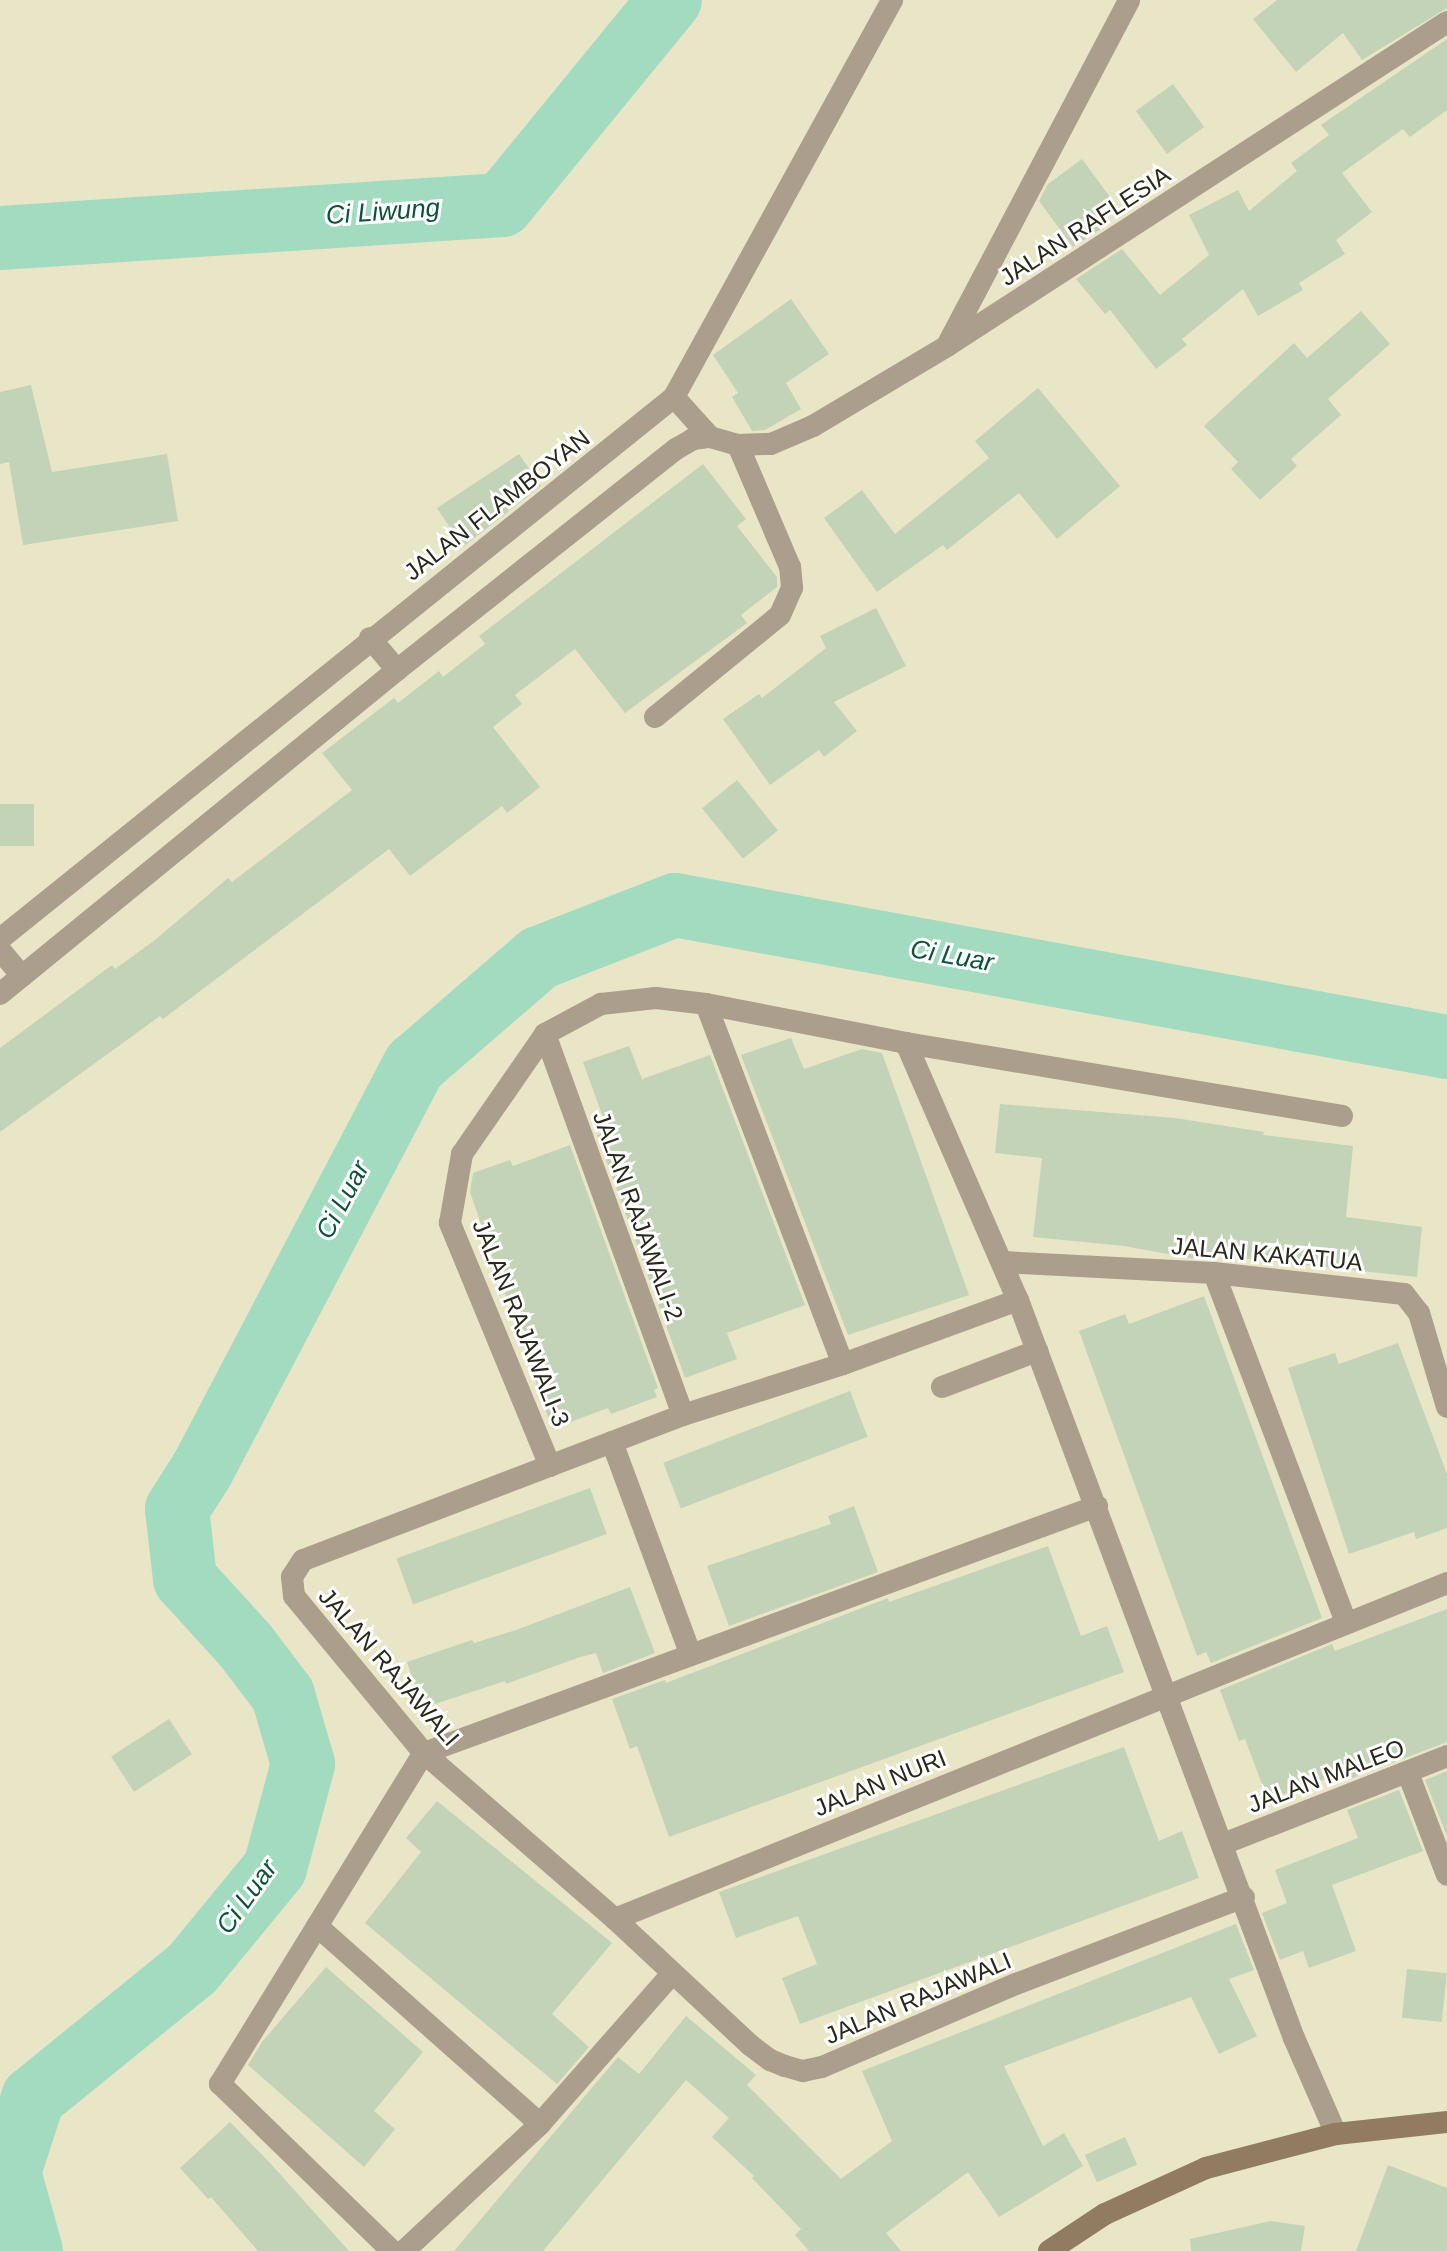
<!DOCTYPE html>
<style>
body{margin:0}
#map{position:relative;width:1447px;height:2251px;overflow:hidden;background:#e9e6c7;font-family:Arial,sans-serif}
div>[style]{position:absolute}
.river>*{height:64px;margin:-32px;padding:0 32px;transform-origin:32px;border-radius:32px;background:#a3dbc0}
.building>*{inset:0;background:#c2d3b8;transform-origin:0 0}
.minor>*{height:22px;margin:-11px;padding:0 11px;transform-origin:11px;border-radius:11px;background:#ac9e8c}
.secondary>*{height:22px;margin:-11px;padding:0 11px;transform-origin:11px;border-radius:11px;background:#917b61}
span{translate:-50% -50%;white-space:nowrap;text-align:center;line-height:1.15;-webkit-text-stroke:6px #fff;paint-order:stroke}
.street-label{font-size:24px;color:#29281c}
.water-label{font-size:26px;color:#0d533b;font-style:italic}
</style>
<div id="map">
<div class="river">
<i style="left:0;top:238px;width:503px;rotate:-3.76deg"></i>
<i style="left:502px;top:205px;width:265px;rotate:-50.7deg"></i>
<i style="left:31px;top:2251px;width:82px;rotate:-105.6deg"></i>
<i style="left:9px;top:2172px;width:78px;rotate:-72deg"></i>
<i style="left:33px;top:2098px;width:205px;rotate:-39.1deg"></i>
<i style="left:192px;top:1969px;width:131px;rotate:-50.6deg"></i>
<i style="left:275px;top:1868px;width:108px;rotate:-74.9deg"></i>
<i style="left:303px;top:1764px;width:72px;rotate:-106.2deg"></i>
<i style="left:283px;top:1695px;width:63px;rotate:-127.2deg"></i>
<i style="left:245px;top:1645px;width:89px;rotate:-132.3deg"></i>
<i style="left:185px;top:1579px;width:70px;rotate:-96.5deg"></i>
<i style="left:177px;top:1509px;width:46px;rotate:-57.3deg"></i>
<i style="left:202px;top:1470px;width:458px;rotate:-62.3deg"></i>
<i style="left:415px;top:1065px;width:164px;rotate:-40.8deg"></i>
<i style="left:539px;top:958px;width:146px;rotate:-21.3deg"></i>
<i style="left:675px;top:905px;width:785px;rotate:10.42deg"></i>
</div>
<div class="building">
<i style="clip-path:polygon(1277px 0,1447px 0,1447px 8px,1362px 60px,1343px 33px,1296px 72px,1253px 19px)"></i>
<i style="clip-path:polygon(1447px 39px,1447px 110px,1410px 137px,1403px 129px,1342px 173px,1372px 212px,1336px 240px,1345px 254px,1299px 283px,1303px 290px,1258px 316px,1243px 289px,1182px 339px,1187px 345px,1156px 369px,1110px 310px,1105px 314px,1076px 279px,1122px 249px,1160px 295px,1209px 255px,1189px 215px,1238px 190px,1249px 211px,1297px 171px,1291px 163px,1329px 135px,1321px 125px)"></i>
<i style="left:1173px;top:84px;width:53px;height:46px;rotate:54deg"></i>
<i style="clip-path:polygon(1082px 159px,1115px 204px,1096px 218px,1104px 227px,1073px 247px,1039px 201px,1048px 184px)"></i>
<i style="clip-path:polygon(791px 299px,829px 354px,786px 383px,801px 409px,765px 430px,752px 431px,732px 397px,738px 393px,713px 355px)"></i>
<i style="clip-path:polygon(1361px 311px,1390px 344px,1328px 399px,1341px 415px,1291px 459px,1297px 466px,1260px 500px,1231px 469px,1238px 462px,1204px 426px,1294px 343px,1307px 358px)"></i>
<i style="clip-path:polygon(31px 385px,52px 472px,167px 454px,178px 521px,23px 545px,9px 462px,0 464px,0 392px)"></i>
<i style="clip-path:polygon(1038px 388px,1120px 486px,1057px 539px,1019px 493px,947px 550px,943px 545px,877px 592px,824px 518px,862px 490px,895px 534px,989px 458px,975px 441px)"></i>
<i style="clip-path:polygon(519px 454px,541px 486px,463px 547px,437px 508px)"></i>
<i style="clip-path:polygon(703px 464px,746px 519px,737px 526px,777px 577px,777px 587px,741px 615px,747px 623px,625px 713px,575px 649px,515px 695px,522px 704px,493px 727px,540px 787px,507px 813px,502px 806px,410px 876px,389px 849px,163px 1019px,160px 1016px,0 1132px,0 1048px,112px 965px,115px 969px,155px 940px,228px 878px,232px 882px,352px 790px,322px 753px,394px 698px,398px 703px,439px 671px,443px 677px,485px 644px,479px 636px)"></i>
<i style="clip-path:polygon(876px 608px,906px 666px,834px 702px,857px 731px,824px 757px,819px 750px,770px 785px,723px 719px,759px 694px,762px 698px,826px 648px,820px 636px)"></i>
<i style="left:737px;top:780px;width:65px;height:45px;rotate:51deg"></i>
<i style="left:0;top:804px;width:34px;height:42px"></i>
<i style="clip-path:polygon(791px 1038px,804px 1069px,862px 1049px,882px 1053px,969px 1295px,848px 1335px,741px 1055px)"></i>
<i style="clip-path:polygon(629px 1046px,642px 1079px,710px 1055px,805px 1305px,727px 1333px,737px 1359px,685px 1378px,597px 1135px,608px 1131px,583px 1062px)"></i>
<i style="clip-path:polygon(1000px 1104px,1175px 1118px,1264px 1132px,1263px 1135px,1353px 1146px,1346px 1217px,1422px 1227px,1417px 1277px,1213px 1255px,1212px 1259px,1190px 1258px,1124px 1246px,1033px 1237px,1042px 1158px,995px 1153px)"></i>
<i style="clip-path:polygon(570px 1145px,658px 1388px,654px 1390px,657px 1397px,611px 1414px,608px 1408px,552px 1429px,470px 1192px,473px 1173px,510px 1160px,513px 1166px)"></i>
<i style="clip-path:polygon(1204px 1296px,1322px 1618px,1211px 1663px,1206px 1652px,1197px 1656px,1079px 1331px,1125px 1314px,1129px 1324px)"></i>
<i style="clip-path:polygon(1398px 1343px,1447px 1474px,1447px 1528px,1416px 1539px,1414px 1532px,1349px 1554px,1288px 1368px,1335px 1353px,1339px 1364px)"></i>
<i style="left:850px;top:1391px;width:49px;height:200px;rotate:69deg"></i>
<i style="left:590px;top:1488px;width:49px;height:206px;rotate:70deg"></i>
<i style="clip-path:polygon(854px 1506px,878px 1572px,729px 1626px,707px 1566px,831px 1524px,828px 1516px)"></i>
<i style="clip-path:polygon(1048px 1546px,1081px 1636px,1107px 1626px,1124px 1672px,669px 1837px,637px 1746px,630px 1749px,612px 1699px,665px 1680px,666px 1683px,888px 1598px,889px 1602px)"></i>
<i style="clip-path:polygon(630px 1587px,655px 1653px,603px 1673px,596px 1653px,580px 1657px,506px 1684px,505px 1681px,423px 1708px,407px 1662px,472px 1640px,474px 1643px,516px 1630px)"></i>
<i style="clip-path:polygon(1447px 1609px,1447px 1742px,1337px 1784px,1334px 1776px,1268px 1800px,1245px 1739px,1239px 1741px,1220px 1690px,1332px 1644px,1335px 1651px)"></i>
<i style="left:169px;top:1719px;width:42px;height:69px;rotate:57deg"></i>
<i style="clip-path:polygon(1124px 1747px,1159px 1841px,1182px 1831px,1199px 1878px,800px 2024px,782px 1978px,817px 1964px,798px 1916px,736px 1938px,719px 1892px)"></i>
<i style="clip-path:polygon(1447px 1771px,1447px 1836px,1425px 1780px)"></i>
<i style="clip-path:polygon(1399px 1790px,1423px 1851px,1332px 1885px,1356px 1951px,1309px 1968px,1303px 1951px,1280px 1960px,1262px 1913px,1287px 1903px,1275px 1870px,1358px 1838px,1347px 1810px)"></i>
<i style="clip-path:polygon(437px 1801px,612px 1943px,552px 2014px,589px 2047px,557px 2084px,365px 1923px,421px 1852px,406px 1838px)"></i>
<i style="clip-path:polygon(1236px 1924px,1254px 1970px,1229px 1979px,1257px 2036px,1219px 2054px,1191px 1997px,1004px 2066px,1043px 2146px,1064px 2133px,1083px 2166px,999px 2217px,968px 2172px,886px 2233px,901px 2251px,809px 2251px,795px 2235px,801px 2229px,752px 2178px,754px 2176px,712px 2137px,729px 2118px,686px 2080px,543px 2251px,454px 2251px,618px 2057px,639px 2074px,686px 2016px,756px 2075px,747px 2085px,841px 2179px,892px 2141px,862px 2071px)"></i>
<i style="clip-path:polygon(326px 1967px,423px 2052px,374px 2111px,395px 2129px,364px 2167px,248px 2065px,262px 2042px)"></i>
<i style="left:1407px;top:1969px;width:40px;height:49px;rotate:6deg"></i>
<i style="clip-path:polygon(230px 2122px,271px 2164px,349px 2251px,258px 2251px,211px 2197px,208px 2199px,180px 2168px)"></i>
<i style="left:1125px;top:2137px;width:30px;height:44px;rotate:66deg"></i>
<i style="clip-path:polygon(1388px 2165px,1447px 2188px,1447px 2251px,1356px 2251px)"></i>
<i style="clip-path:polygon(1271px 2221px,1305px 2226px,1301px 2251px,1191px 2251px,1190px 2239px)"></i>
</div>
<div class="minor">
<i style="left:949px;top:342px;width:386px;rotate:-62.2deg"></i>
<i style="left:674px;top:397px;width:54px;rotate:48deg"></i>
<i style="left:370px;top:638px;width:42px;rotate:49.8deg"></i>
<i style="left:655px;top:717px;width:161px;rotate:-39.2deg"></i>
<i style="left:780px;top:615px;width:30px;rotate:-66deg"></i>
<i style="left:792px;top:588px;width:21px;rotate:-95deg"></i>
<i style="left:790px;top:567px;width:133px;rotate:-113.1deg"></i>
<i style="left:0;top:939px;width:865px;rotate:-38.8deg"></i>
<i style="left:674px;top:397px;width:453px;rotate:-61.2deg"></i>
<i style="left:0;top:950px;width:34px;rotate:50deg"></i>
<i style="left:0;top:994px;width:512px;rotate:-39.22deg"></i>
<i style="left:397px;top:670px;width:356px;rotate:-38.4deg"></i>
<i style="left:676px;top:449px;width:20px;rotate:-30deg"></i>
<i style="left:693px;top:439px;width:17px;rotate:-7deg"></i>
<i style="left:710px;top:437px;width:29px;rotate:16deg"></i>
<i style="left:738px;top:445px;width:33px;rotate:-2deg"></i>
<i style="left:771px;top:444px;width:46px;rotate:-23.2deg"></i>
<i style="left:813px;top:426px;width:156px;rotate:-30.8deg"></i>
<i style="left:947px;top:346px;width:596px;rotate:-32.94deg"></i>
<i style="left:706px;top:1004px;width:385px;rotate:69.2deg"></i>
<i style="left:545px;top:1034px;width:405px;rotate:70.1deg"></i>
<i style="left:906px;top:1043px;width:280px;rotate:66.5deg"></i>
<i style="left:1018px;top:1300px;width:788px;rotate:69.5deg"></i>
<i style="left:1294px;top:2038px;width:105px;rotate:66.4deg"></i>
<i style="left:1003px;top:1262px;width:211px;rotate:3deg"></i>
<i style="left:1214px;top:1273px;width:191px;rotate:6.3deg"></i>
<i style="left:1404px;top:1294px;width:24px;rotate:52deg"></i>
<i style="left:1419px;top:1313px;width:98px;rotate:73.4deg"></i>
<i style="left:1214px;top:1273px;width:374px;rotate:69.3deg"></i>
<i style="left:1018px;top:1300px;width:186px;rotate:159.9deg"></i>
<i style="left:843px;top:1364px;width:168px;rotate:162.3deg"></i>
<i style="left:683px;top:1415px;width:407px;rotate:159.1deg"></i>
<i style="left:303px;top:1560px;width:20px;rotate:123deg"></i>
<i style="left:292px;top:1577px;width:19px;rotate:84deg"></i>
<i style="left:294px;top:1596px;width:204px;rotate:50.4deg"></i>
<i style="left:424px;top:1753px;width:253px;rotate:41deg"></i>
<i style="left:615px;top:1919px;width:185px;rotate:43deg"></i>
<i style="left:750px;top:2045px;width:25px;rotate:37deg"></i>
<i style="left:770px;top:2060px;width:16px;rotate:22deg"></i>
<i style="left:785px;top:2066px;width:19px;rotate:16deg"></i>
<i style="left:803px;top:2071px;width:19px;rotate:-12deg"></i>
<i style="left:822px;top:2067px;width:211px;rotate:-23.2deg"></i>
<i style="left:1016px;top:1984px;width:244px;rotate:-20.9deg"></i>
<i style="left:942px;top:1387px;width:102px;rotate:-20.8deg"></i>
<i style="left:612px;top:1442px;width:225px;rotate:69.7deg"></i>
<i style="left:550px;top:1466px;width:263px;rotate:-112.4deg"></i>
<i style="left:450px;top:1223px;width:70px;rotate:-80.1deg"></i>
<i style="left:462px;top:1154px;width:146px;rotate:-55.3deg"></i>
<i style="left:545px;top:1034px;width:64px;rotate:-28.2deg"></i>
<i style="left:601px;top:1004px;width:55px;rotate:-6.2deg"></i>
<i style="left:656px;top:998px;width:50px;rotate:6.8deg"></i>
<i style="left:706px;top:1004px;width:204px;rotate:11deg"></i>
<i style="left:906px;top:1043px;width:442px;rotate:9.5deg"></i>
<i style="left:1408px;top:1773px;width:109px;rotate:69.1deg"></i>
<i style="left:1223px;top:1844px;width:241px;rotate:-21.4deg"></i>
<i style="left:615px;top:1919px;width:897px;rotate:-21.99deg"></i>
<i style="left:317px;top:1926px;width:298px;rotate:41.6deg"></i>
<i style="left:392px;top:2251px;width:240px;rotate:-135.8deg"></i>
<i style="left:220px;top:2084px;width:389px;rotate:-58.4deg"></i>
<i style="left:424px;top:1753px;width:717px;rotate:-20.15deg"></i>
<i style="left:404px;top:2251px;width:186px;rotate:-43deg"></i>
<i style="left:540px;top:2124px;width:200px;rotate:-48.7deg"></i>
</div>
<div class="secondary">
<i style="left:1049px;top:2251px;width:67px;rotate:-33.5deg"></i>
<i style="left:1105px;top:2214px;width:111px;rotate:-24.5deg"></i>
<i style="left:1206px;top:2168px;width:134px;rotate:-14.7deg"></i>
<i style="left:1336px;top:2134px;width:112px;rotate:-6.2deg"></i>
</div>
<div class="street-label">
<span style="left:1085px;top:226px;rotate:-33deg">JALAN RAFLESIA</span>
<span style="left:497px;top:505px;rotate:-38deg">JALAN FLAMBOYAN</span>
<span style="left:638px;top:1216px;rotate:70deg">JALAN RAJAWALI-2</span>
<span style="left:1267px;top:1254px;rotate:5deg">JALAN KAKATUA</span>
<span style="left:521px;top:1323px;rotate:68deg">JALAN RAJAWALI-3</span>
<span style="left:389px;top:1667px;rotate:49deg">JALAN RAJAWALI</span>
<span style="left:1326px;top:1776px;rotate:-21deg">JALAN MALEO</span>
<span style="left:880px;top:1783px;rotate:-22deg">JALAN NURI</span>
<span style="left:918px;top:1998px;rotate:-23deg">JALAN RAJAWALI</span>
</div>
<div class="water-label">
<span style="left:383px;top:212px;rotate:-4deg">Ci Liwung</span>
<span style="left:952px;top:956px;rotate:10deg">Ci Luar</span>
<span style="left:343px;top:1200px;rotate:-62deg">Ci Luar</span>
<span style="left:247px;top:1897px;rotate:-54deg">Ci Luar</span>
</div>
</div>
